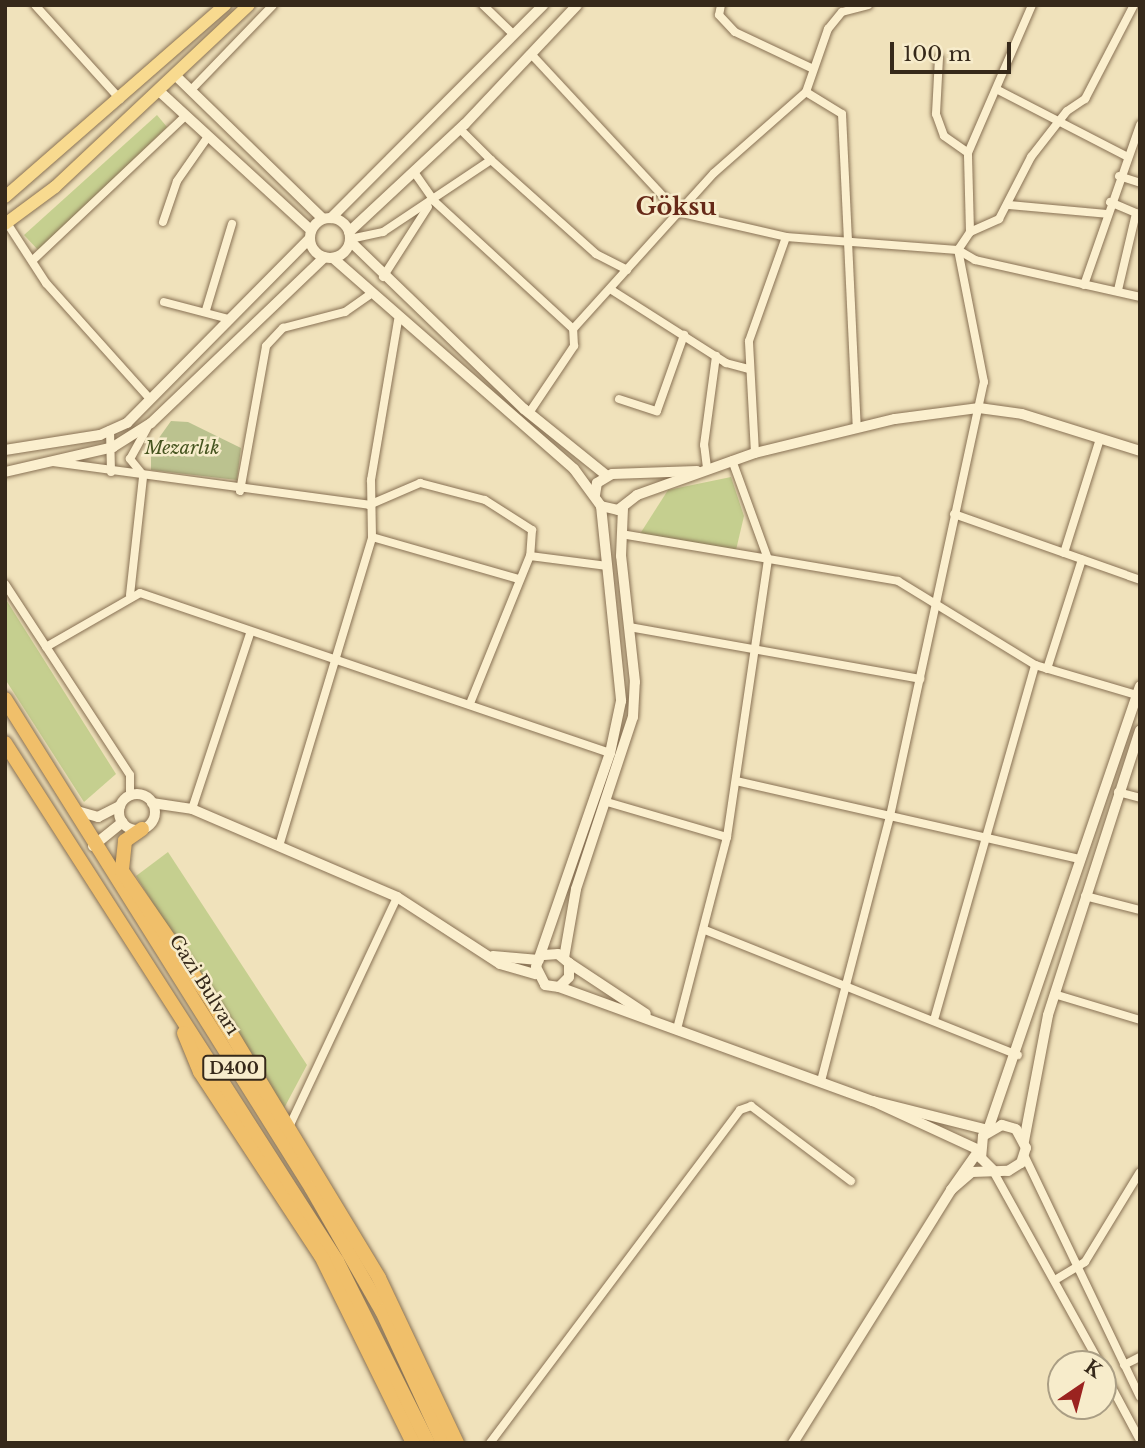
<!DOCTYPE html>
<meta charset="utf-8">
<style>
body{margin:0}
#map{position:relative;width:1145px;height:1448px;overflow:hidden;background:#f0e2bb;font-family:"Libre Baskerville",serif}
div>[style]{position:absolute}
.green>*{inset:0;background:#c5cf8f}
.cemetery>*{inset:0;background:#bbc28f}
.roads{filter:drop-shadow(0 0 2px #887154) drop-shadow(0 0 2px #887154)}
.minor>*{height:8px;margin:-4px;padding:0 4px;transform-origin:4px;border-radius:4px;background:#fbefce}
.tertiary>*{height:10px;margin:-5px;padding:0 5px;transform-origin:5px;border-radius:5px;background:#fbefce}
.tertiary>.ring{margin:-5px;padding:0;box-sizing:content-box;background:none;border:10px solid #fbefce;border-radius:50%}
.secondary>*{height:10px;margin:-5px;padding:0 5px;transform-origin:5px;border-radius:5px;background:#fbefce}
.primary>*{height:12px;margin:-6px;padding:0 6px;transform-origin:6px;border-radius:6px;background:#f8da8f}
.trunk>*{height:14px;margin:-7px;padding:0 7px;transform-origin:7px;border-radius:7px;background:#f0bf6a}
span{translate:-50% -50%;white-space:nowrap;text-align:center;line-height:1.15;-webkit-text-stroke:5px #f7eccb;paint-order:stroke}
.shield-label span{padding:2px 5px;background:#f7eccb;border:2px solid;border-radius:5px;-webkit-text-stroke-width:0}
.shield-label{font-size:16px;color:#36291a;font-weight:700}
.park-label{font-size:18px;color:#45541f;font-style:italic}
.street-label{font-size:18px;color:#36291a}
.district-label{font-size:24px;color:#662917;font-weight:700}
.frame{position:absolute;inset:0;border:7px solid #36291a;pointer-events:none}
.north{position:absolute;left:1047px;top:1350px;width:70px;height:70px;box-sizing:border-box;background:#f7eccb;border:2px solid #aa9e84;border-radius:50%;rotate:35deg;font-size:19px;font-weight:700;line-height:28px;text-align:center;color:#36291a}
.north::after{content:'';display:block;margin:auto;width:24px;height:32px;background:#9b2320;clip-path:polygon(50% 0,100% 100%,50% 72%,0 100%)}
.scale{position:absolute;left:890px;top:42px;width:121px;height:32px;box-sizing:border-box;border:4px solid #36291a;border-top:0;padding-left:9px;font-size:21px;line-height:24px;white-space:nowrap;color:#36291a;-webkit-text-stroke:5px #f7eccb;paint-order:stroke}
</style>
<div id="map">
<div class="green">
<i style="clip-path:polygon(157px 115px,167px 127px,39px 251px,24px 235px)"></i>
<i style="clip-path:polygon(731px 477px,744px 516px,736px 550px,638px 537px,668px 490px)"></i>
<i style="clip-path:polygon(5px 598px,116px 774px,84px 802px,5px 679px)"></i>
<i style="clip-path:polygon(168px 852px,307px 1065px,282px 1112px,136px 876px)"></i>
</div>
<div class="cemetery">
<i style="clip-path:polygon(171px 421px,188px 422px,241px 448px,237px 480px,151px 470px,151px 449px)"></i>
</div>
<div class="roads">
<div class="minor">
<i style="left:35px;top:5px;width:127px;rotate:47.9deg"></i>
<i style="left:483px;top:5px;width:42px;rotate:44deg"></i>
<i style="left:721px;top:5px;width:10px;rotate:101deg"></i>
<i style="left:719px;top:15px;width:23px;rotate:47deg"></i>
<i style="left:735px;top:32px;width:84px;rotate:25.3deg"></i>
<i style="left:531px;top:54px;width:216px;rotate:47.1deg"></i>
<i style="left:678px;top:212px;width:111px;rotate:13deg"></i>
<i style="left:786px;top:237px;width:172px;rotate:4.3deg"></i>
<i style="left:958px;top:250px;width:20px;rotate:30deg"></i>
<i style="left:975px;top:260px;width:169px;rotate:12.6deg"></i>
<i style="left:939px;top:58px;width:56px;rotate:93.1deg"></i>
<i style="left:936px;top:114px;width:23px;rotate:70deg"></i>
<i style="left:944px;top:136px;width:29px;rotate:35deg"></i>
<i style="left:191px;top:90px;width:118px;rotate:-46deg"></i>
<i style="left:998px;top:90px;width:144px;rotate:27.3deg"></i>
<i style="left:806px;top:92px;width:42px;rotate:31.4deg"></i>
<i style="left:842px;top:114px;width:314px;rotate:87.3deg"></i>
<i style="left:460px;top:129px;width:44px;rotate:45deg"></i>
<i style="left:414px;top:172px;width:35px;rotate:55deg"></i>
<i style="left:434px;top:201px;width:189px;rotate:42.6deg"></i>
<i style="left:1119px;top:176px;width:22px;rotate:18deg"></i>
<i style="left:1110px;top:202px;width:33px;rotate:23deg"></i>
<i style="left:1009px;top:205px;width:98px;rotate:5.2deg"></i>
<i style="left:163px;top:222px;width:43px;rotate:-71.1deg"></i>
<i style="left:177px;top:181px;width:52px;rotate:-55.1deg"></i>
<i style="left:7px;top:223px;width:72px;rotate:57deg"></i>
<i style="left:46px;top:283px;width:156px;rotate:48.1deg"></i>
<i style="left:970px;top:232px;width:79px;rotate:-91.5deg"></i>
<i style="left:968px;top:153px;width:161px;rotate:-66.6deg"></i>
<i style="left:350px;top:239px;width:34px;rotate:-12deg"></i>
<i style="left:383px;top:232px;width:130px;rotate:-33.7deg"></i>
<i style="left:491px;top:160px;width:141px;rotate:41.8deg"></i>
<i style="left:596px;top:254px;width:35px;rotate:27deg"></i>
<i style="left:33px;top:260px;width:208px;rotate:-43.4deg"></i>
<i style="left:383px;top:277px;width:83px;rotate:-57.3deg"></i>
<i style="left:1084px;top:285px;width:170px;rotate:-70.7deg"></i>
<i style="left:610px;top:289px;width:138px;rotate:32.5deg"></i>
<i style="left:726px;top:363px;width:24px;rotate:15deg"></i>
<i style="left:1118px;top:290px;width:79px;rotate:-76.8deg"></i>
<i style="left:164px;top:302px;width:67px;rotate:14.7deg"></i>
<i style="left:206px;top:310px;width:90px;rotate:-73.2deg"></i>
<i style="left:619px;top:399px;width:40px;rotate:18deg"></i>
<i style="left:657px;top:411px;width:81px;rotate:-70.4deg"></i>
<i style="left:529px;top:413px;width:81px;rotate:-56.1deg"></i>
<i style="left:574px;top:346px;width:17px;rotate:-93deg"></i>
<i style="left:573px;top:329px;width:210px;rotate:-47.9deg"></i>
<i style="left:714px;top:173px;width:123px;rotate:-41.4deg"></i>
<i style="left:806px;top:92px;width:67px;rotate:-70.8deg"></i>
<i style="left:828px;top:29px;width:22px;rotate:-51deg"></i>
<i style="left:842px;top:12px;width:27px;rotate:-15deg"></i>
<i style="left:110px;top:430px;width:42px;rotate:88.6deg"></i>
<i style="left:755px;top:453px;width:112px;rotate:-93.1deg"></i>
<i style="left:749px;top:341px;width:110px;rotate:-70.4deg"></i>
<i style="left:53px;top:462px;width:319px;rotate:7.7deg"></i>
<i style="left:369px;top:505px;width:56px;rotate:-23.3deg"></i>
<i style="left:420px;top:483px;width:67px;rotate:14.7deg"></i>
<i style="left:485px;top:500px;width:56px;rotate:32.6deg"></i>
<i style="left:532px;top:530px;width:26px;rotate:94deg"></i>
<i style="left:707px;top:468px;width:23px;rotate:-97deg"></i>
<i style="left:704px;top:445px;width:90px;rotate:-82.3deg"></i>
<i style="left:143px;top:475px;width:21px;rotate:-129deg"></i>
<i style="left:130px;top:459px;width:35px;rotate:-61deg"></i>
<i style="left:240px;top:491px;width:147px;rotate:-79.8deg"></i>
<i style="left:266px;top:346px;width:25px;rotate:-47deg"></i>
<i style="left:283px;top:328px;width:64px;rotate:-14.5deg"></i>
<i style="left:345px;top:312px;width:29px;rotate:-35deg"></i>
<i style="left:954px;top:514px;width:197px;rotate:19.5deg"></i>
<i style="left:621px;top:534px;width:281px;rotate:9.6deg"></i>
<i style="left:898px;top:581px;width:161px;rotate:31.5deg"></i>
<i style="left:1035px;top:665px;width:105px;rotate:16.5deg"></i>
<i style="left:372px;top:537px;width:152px;rotate:16deg"></i>
<i style="left:1064px;top:553px;width:120px;rotate:-72.5deg"></i>
<i style="left:5px;top:584px;width:228px;rotate:56.8deg"></i>
<i style="left:130px;top:775px;width:21px;rotate:90deg"></i>
<i style="left:130px;top:595px;width:118px;rotate:-83.7deg"></i>
<i style="left:629px;top:627px;width:296px;rotate:10.1deg"></i>
<i style="left:46px;top:647px;width:108px;rotate:-29.9deg"></i>
<i style="left:140px;top:593px;width:496px;rotate:18.8deg"></i>
<i style="left:1047px;top:669px;width:115px;rotate:-72.3deg"></i>
<i style="left:471px;top:701px;width:157px;rotate:-67.9deg"></i>
<i style="left:530px;top:556px;width:78px;rotate:7.4deg"></i>
<i style="left:736px;top:781px;width:351px;rotate:12.8deg"></i>
<i style="left:1118px;top:792px;width:23px;rotate:15deg"></i>
<i style="left:607px;top:802px;width:125px;rotate:16.3deg"></i>
<i style="left:192px;top:809px;width:184px;rotate:-71.7deg"></i>
<i style="left:279px;top:846px;width:323px;rotate:-73.2deg"></i>
<i style="left:372px;top:537px;width:57px;rotate:-91deg"></i>
<i style="left:371px;top:480px;width:162px;rotate:-80.4deg"></i>
<i style="left:1085px;top:896px;width:57px;rotate:14.3deg"></i>
<i style="left:705px;top:930px;width:337px;rotate:21.8deg"></i>
<i style="left:1054px;top:994px;width:90px;rotate:16.8deg"></i>
<i style="left:934px;top:1020px;width:369px;rotate:-74.1deg"></i>
<i style="left:678px;top:1025px;width:194px;rotate:-75.4deg"></i>
<i style="left:727px;top:837px;width:281px;rotate:-81.6deg"></i>
<i style="left:768px;top:559px;width:105px;rotate:-110deg"></i>
<i style="left:821px;top:1081px;width:274px;rotate:-75.4deg"></i>
<i style="left:890px;top:816px;width:444px;rotate:-77.8deg"></i>
<i style="left:984px;top:382px;width:135px;rotate:-101.1deg"></i>
<i style="left:958px;top:250px;width:22px;rotate:-56deg"></i>
<i style="left:970px;top:232px;width:32px;rotate:-24deg"></i>
<i style="left:999px;top:219px;width:70px;rotate:-62.7deg"></i>
<i style="left:1031px;top:157px;width:58px;rotate:-52deg"></i>
<i style="left:1067px;top:111px;width:22px;rotate:-34deg"></i>
<i style="left:1085px;top:99px;width:106px;rotate:-62.5deg"></i>
<i style="left:289px;top:1127px;width:254px;rotate:-64.8deg"></i>
<i style="left:1025px;top:1157px;width:266px;rotate:64.4deg"></i>
<i style="left:992px;top:1169px;width:223px;rotate:61deg"></i>
<i style="left:1055px;top:1280px;width:35px;rotate:-31deg"></i>
<i style="left:1085px;top:1262px;width:105px;rotate:-58.6deg"></i>
<i style="left:1124px;top:1365px;width:18px;rotate:-27deg"></i>
<i style="left:1103px;top:1371px;width:78px;rotate:61.8deg"></i>
<i style="left:490px;top:1443px;width:416px;rotate:-53.1deg"></i>
<i style="left:740px;top:1110px;width:12px;rotate:-20deg"></i>
<i style="left:751px;top:1106px;width:125px;rotate:36.9deg"></i>
</div>
<div class="tertiary">
<i style="left:175px;top:75px;width:206px;rotate:44.2deg"></i>
<i style="left:158px;top:90px;width:207px;rotate:42.5deg"></i>
<i style="left:331px;top:218px;width:301px;rotate:-45.1deg"></i>
<i class="ring" style="left:310px;top:218px;width:30px;height:30px"></i>
<i style="left:349px;top:232px;width:158px;rotate:-43deg"></i>
<i style="left:465px;top:124px;width:163px;rotate:-46.7deg"></i>
<i style="left:350px;top:241px;width:242px;rotate:44deg"></i>
<i style="left:524px;top:409px;width:105px;rotate:38.8deg"></i>
<i style="left:333px;top:258px;width:320px;rotate:41.2deg"></i>
<i style="left:574px;top:469px;width:46px;rotate:53.9deg"></i>
<i style="left:601px;top:506px;width:196px;rotate:84.1deg"></i>
<i style="left:621px;top:701px;width:53px;rotate:101.9deg"></i>
<i style="left:610px;top:753px;width:226px;rotate:109.1deg"></i>
<i style="left:536px;top:967px;width:20px;rotate:63deg"></i>
<i style="left:545px;top:985px;width:14px;rotate:8deg"></i>
<i style="left:559px;top:987px;width:14px;rotate:-45deg"></i>
<i style="left:569px;top:977px;width:14px;rotate:-90deg"></i>
<i style="left:569px;top:963px;width:14px;rotate:-141deg"></i>
<i style="left:558px;top:954px;width:14px;rotate:176deg"></i>
<i style="left:5px;top:450px;width:96px;rotate:-9deg"></i>
<i style="left:100px;top:435px;width:30px;rotate:-24deg"></i>
<i style="left:127px;top:423px;width:260px;rotate:-45.3deg"></i>
<i style="left:5px;top:472px;width:111px;rotate:-13deg"></i>
<i style="left:113px;top:447px;width:45px;rotate:-32.3deg"></i>
<i style="left:151px;top:423px;width:240px;rotate:-43.7deg"></i>
<i style="left:595px;top:495px;width:12px;rotate:-81deg"></i>
<i style="left:597px;top:483px;width:17px;rotate:-31deg"></i>
<i style="left:612px;top:474px;width:85px;rotate:-2deg"></i>
<i style="left:601px;top:506px;width:17px;rotate:13deg"></i>
<i style="left:618px;top:510px;width:24px;rotate:-38deg"></i>
<i style="left:637px;top:495px;width:125px;rotate:-19.6deg"></i>
<i style="left:755px;top:453px;width:144px;rotate:-13.7deg"></i>
<i style="left:895px;top:419px;width:85px;rotate:-7.5deg"></i>
<i style="left:979px;top:408px;width:43px;rotate:7.9deg"></i>
<i style="left:1022px;top:414px;width:124px;rotate:17.4deg"></i>
<i class="ring" style="left:119px;top:794px;width:26px;height:26px"></i>
<i style="left:152px;top:803px;width:40px;rotate:8.5deg"></i>
<i style="left:192px;top:809px;width:223px;rotate:23.2deg"></i>
<i style="left:397px;top:897px;width:123px;rotate:33deg"></i>
<i style="left:500px;top:964px;width:37px;rotate:16deg"></i>
<i style="left:77px;top:811px;width:22px;rotate:16deg"></i>
<i style="left:98px;top:817px;width:25px;rotate:-27deg"></i>
<i style="left:93px;top:846px;width:38px;rotate:-39deg"></i>
<i style="left:493px;top:956px;width:46px;rotate:5deg"></i>
<i style="left:564px;top:958px;width:70px;rotate:-80.1deg"></i>
<i style="left:576px;top:889px;width:181px;rotate:-71.7deg"></i>
<i style="left:633px;top:717px;width:35px;rotate:-87deg"></i>
<i style="left:635px;top:682px;width:127px;rotate:-96.3deg"></i>
<i style="left:621px;top:556px;width:48px;rotate:-87.6deg"></i>
<i style="left:569px;top:963px;width:92px;rotate:33.5deg"></i>
<i style="left:559px;top:987px;width:334px;rotate:20deg"></i>
<i style="left:979px;top:1150px;width:117px;rotate:-155.2deg"></i>
<i style="left:873px;top:1101px;width:119px;rotate:14.2deg"></i>
</div>
<div class="secondary">
<i style="left:988px;top:1130px;width:469px;rotate:-71.1deg"></i>
<i style="left:1024px;top:1141px;width:128px;rotate:-79.2deg"></i>
<i style="left:1048px;top:1015px;width:299px;rotate:-72.1deg"></i>
<i style="left:979px;top:1150px;width:49px;rotate:125deg"></i>
<i style="left:951px;top:1190px;width:28px;rotate:-41deg"></i>
<i style="left:972px;top:1172px;width:36px;rotate:-2deg"></i>
<i style="left:1008px;top:1171px;width:15px;rotate:-32deg"></i>
<i style="left:1021px;top:1163px;width:16px;rotate:-72deg"></i>
<i style="left:1026px;top:1148px;width:21px;rotate:-118deg"></i>
<i style="left:1016px;top:1129px;width:15px;rotate:-164deg"></i>
<i style="left:1002px;top:1125px;width:22px;rotate:150deg"></i>
<i style="left:983px;top:1136px;width:22px;rotate:95deg"></i>
<i style="left:981px;top:1158px;width:16px;rotate:45deg"></i>
<i style="left:793px;top:1443px;width:298px;rotate:-58deg"></i>
</div>
<div class="primary">
<i style="left:5px;top:197px;width:292px;rotate:-41.1deg"></i>
<i style="left:5px;top:224px;width:62px;rotate:-36.5deg"></i>
<i style="left:55px;top:187px;width:266px;rotate:-43.2deg"></i>
</div>
<div class="trunk">
<i style="left:5px;top:699px;width:578px;rotate:57.93deg"></i>
<i style="left:312px;top:1189px;width:141px;rotate:60.2deg"></i>
<i style="left:382px;top:1311px;width:145px;rotate:65.2deg"></i>
<i style="left:5px;top:743px;width:615px;rotate:57.34deg"></i>
<i style="left:337px;top:1261px;width:203px;rotate:63.4deg"></i>
<i style="left:142px;top:829px;width:21px;rotate:145deg"></i>
<i style="left:125px;top:841px;width:30px;rotate:96deg"></i>
<i style="left:122px;top:871px;width:153px;rotate:55.4deg"></i>
<i style="left:209px;top:997px;width:328px;rotate:58.8deg"></i>
<i style="left:379px;top:1278px;width:183px;rotate:64.7deg"></i>
<i style="left:184px;top:1033px;width:42px;rotate:67.7deg"></i>
<i style="left:200px;top:1072px;width:220px;rotate:56.7deg"></i>
<i style="left:321px;top:1256px;width:208px;rotate:63.8deg"></i>
</div>
</div>
<div class="shield-label">
<span style="left:234px;top:1068px">D400</span>
</div>
<div class="park-label">
<span style="left:182px;top:448px">Mezarlık</span>
</div>
<div class="street-label">
<span style="left:204px;top:985px;rotate:58deg">Gazi Bulvarı</span>
</div>
<div class="district-label">
<span style="left:676px;top:207px">Göksu</span>
</div>
<div class="frame"></div>
<div class="north">K</div>
<div class="scale">100 m</div>
</div>
